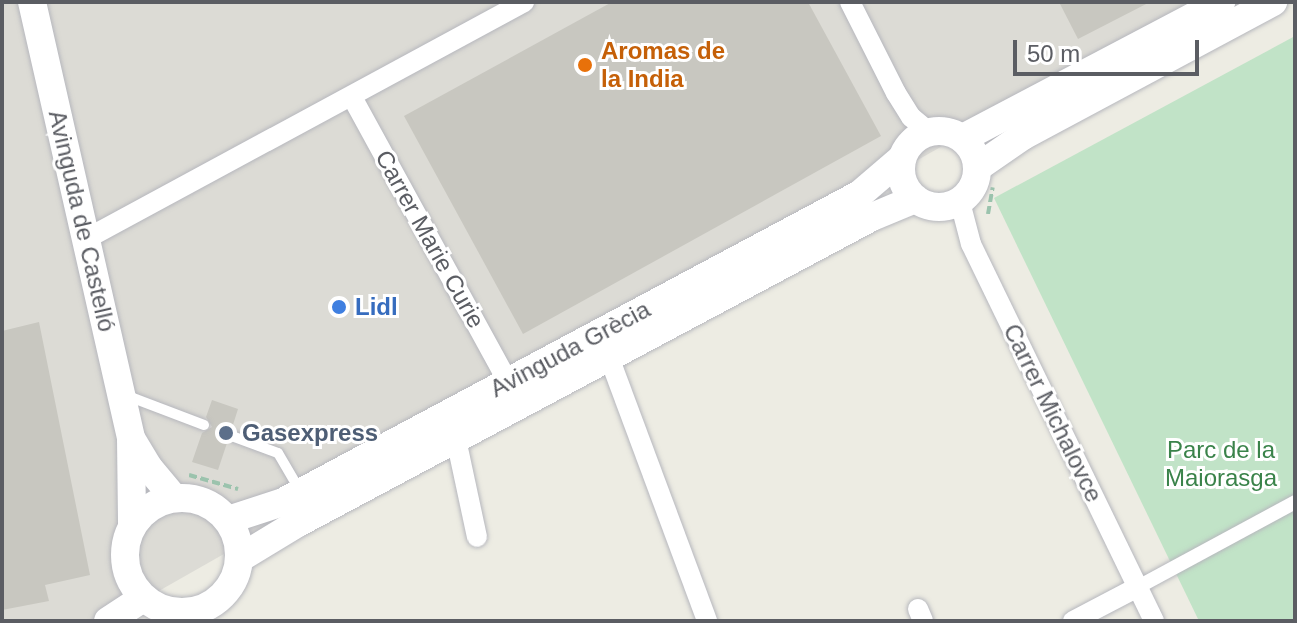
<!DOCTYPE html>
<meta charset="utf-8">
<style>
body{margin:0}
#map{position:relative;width:1297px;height:623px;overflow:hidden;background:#edece3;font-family:Arial,sans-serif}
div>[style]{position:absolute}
.industrial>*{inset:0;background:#dcdbd5}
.green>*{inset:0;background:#c1e3c7}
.building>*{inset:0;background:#c8c7c0}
.path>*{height:4px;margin-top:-2px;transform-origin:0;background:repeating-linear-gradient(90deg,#9bc3ad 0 8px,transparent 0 12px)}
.roads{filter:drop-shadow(0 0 2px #b6b7bd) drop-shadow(0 0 2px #b6b7bd)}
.service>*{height:10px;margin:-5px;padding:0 5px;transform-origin:5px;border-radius:5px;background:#fff}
.pedestrian>*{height:14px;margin:-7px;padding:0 7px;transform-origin:7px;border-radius:7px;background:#fff}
.minor>*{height:20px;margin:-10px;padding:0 10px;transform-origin:10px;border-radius:10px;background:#fff}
.secondary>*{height:28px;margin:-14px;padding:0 14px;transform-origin:14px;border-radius:14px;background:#fff}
.secondary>.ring{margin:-14px;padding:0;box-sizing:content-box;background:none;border:28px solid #fff;border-radius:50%}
.dots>*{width:22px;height:22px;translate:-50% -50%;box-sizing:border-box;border:4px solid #fff;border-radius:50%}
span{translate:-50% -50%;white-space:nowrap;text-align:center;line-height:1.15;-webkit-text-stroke:6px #fff;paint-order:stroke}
.food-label{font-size:24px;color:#c56008;font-weight:700}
.left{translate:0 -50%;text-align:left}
.street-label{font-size:24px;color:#5b5d63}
.shop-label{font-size:24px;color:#366cbe;font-weight:700}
.service-label{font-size:24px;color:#4e5e75;font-weight:700}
.park-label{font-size:24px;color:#3a834a}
.frame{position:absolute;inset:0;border:4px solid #5b5d63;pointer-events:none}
.scale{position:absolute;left:1013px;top:40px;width:186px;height:36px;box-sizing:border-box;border:4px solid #5b5d63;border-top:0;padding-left:10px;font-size:24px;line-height:28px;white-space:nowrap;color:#5b5d63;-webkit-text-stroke:6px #fff;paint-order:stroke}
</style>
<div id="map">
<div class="industrial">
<i style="clip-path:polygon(2px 2px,1196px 2px,106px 621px,2px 621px)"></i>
</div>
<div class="green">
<i style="clip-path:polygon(1295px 36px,1295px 621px,1199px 621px,994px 198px)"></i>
</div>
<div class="building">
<i style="clip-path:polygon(612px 2px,808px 2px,881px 136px,523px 334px,404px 116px)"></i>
<i style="clip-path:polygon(1059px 2px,1150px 2px,1078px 39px)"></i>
<i style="clip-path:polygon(39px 322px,90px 575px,45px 585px,49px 601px,2px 610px,2px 331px)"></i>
<i style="clip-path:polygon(212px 400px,238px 409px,232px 428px,221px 433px,227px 443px,218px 470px,192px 462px,202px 433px,212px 427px,206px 417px)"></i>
</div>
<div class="path">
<i style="left:988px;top:214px;width:27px;rotate:-80deg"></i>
<i style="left:189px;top:475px;width:51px;rotate:15.9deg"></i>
</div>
<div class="roads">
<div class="service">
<i style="left:124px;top:400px;width:9px;rotate:-13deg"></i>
<i style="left:133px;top:398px;width:76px;rotate:20.8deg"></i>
<i style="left:229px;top:435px;width:52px;rotate:20.2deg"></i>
<i style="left:278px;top:453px;width:42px;rotate:59.7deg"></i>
</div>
<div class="pedestrian">
<i style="left:1138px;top:587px;width:179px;rotate:-28.4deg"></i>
</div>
<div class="minor">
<i style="left:850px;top:2px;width:102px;rotate:63.2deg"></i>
<i style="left:896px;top:93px;width:28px;rotate:58deg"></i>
<i style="left:911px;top:117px;width:23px;rotate:40deg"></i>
<i style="left:352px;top:97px;width:325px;rotate:61.3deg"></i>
<i style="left:960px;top:202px;width:43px;rotate:75.3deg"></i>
<i style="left:971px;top:244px;width:419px;rotate:64.1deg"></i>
<i style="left:86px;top:239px;width:498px;rotate:-28.4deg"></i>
<i style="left:609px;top:357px;width:282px;rotate:69.6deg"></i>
<i style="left:456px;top:439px;width:100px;rotate:77.9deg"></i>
<i style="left:918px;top:609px;width:13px;rotate:67deg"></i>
<i style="left:1073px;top:621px;width:73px;rotate:-27.6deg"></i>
</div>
<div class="secondary">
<i style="left:32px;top:2px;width:448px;rotate:77.2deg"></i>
<i style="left:131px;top:439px;width:87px;rotate:89.3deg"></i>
<i class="ring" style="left:901px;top:131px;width:48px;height:48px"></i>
<i style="left:963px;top:138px;width:292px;rotate:-27.8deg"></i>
<i style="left:978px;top:167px;width:55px;rotate:-34.6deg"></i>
<i style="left:1023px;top:136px;width:284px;rotate:-28.2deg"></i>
<i style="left:132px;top:440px;width:33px;rotate:59deg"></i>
<i style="left:149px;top:468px;width:39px;rotate:50deg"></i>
<i class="ring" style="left:125px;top:498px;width:86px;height:86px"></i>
<i style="left:228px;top:520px;width:58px;rotate:-18.1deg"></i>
<i style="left:283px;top:502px;width:654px;rotate:-28.09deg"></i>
<i style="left:860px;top:194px;width:55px;rotate:-40.6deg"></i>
<i style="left:240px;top:558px;width:66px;rotate:-31.3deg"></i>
<i style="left:296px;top:524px;width:653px;rotate:-28.06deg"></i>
<i style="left:872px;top:217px;width:47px;rotate:-22.7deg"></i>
<i style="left:108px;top:621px;width:42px;rotate:-33.3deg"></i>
</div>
</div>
<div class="dots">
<i style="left:585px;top:65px;background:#e8710a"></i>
<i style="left:339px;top:307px;background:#3f7fe0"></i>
<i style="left:226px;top:433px;background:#5c6f8a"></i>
</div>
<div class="food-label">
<span class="left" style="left:601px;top:65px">Aromas de<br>la India</span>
</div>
<div class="street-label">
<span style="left:82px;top:221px;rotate:77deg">Avinguda de Castelló</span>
<span style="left:430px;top:239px;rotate:61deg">Carrer Marie Curie</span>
<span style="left:570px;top:349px;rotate:-28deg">Avinguda Grècia</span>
<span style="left:1053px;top:413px;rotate:64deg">Carrer Michalovce</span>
</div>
<div class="shop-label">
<span class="left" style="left:355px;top:307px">Lidl</span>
</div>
<div class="service-label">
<span class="left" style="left:242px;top:433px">Gasexpress</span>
</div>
<div class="park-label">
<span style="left:1221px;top:464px">Parc de la<br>Maiorasga</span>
</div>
<div class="frame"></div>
<div class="scale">50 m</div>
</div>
